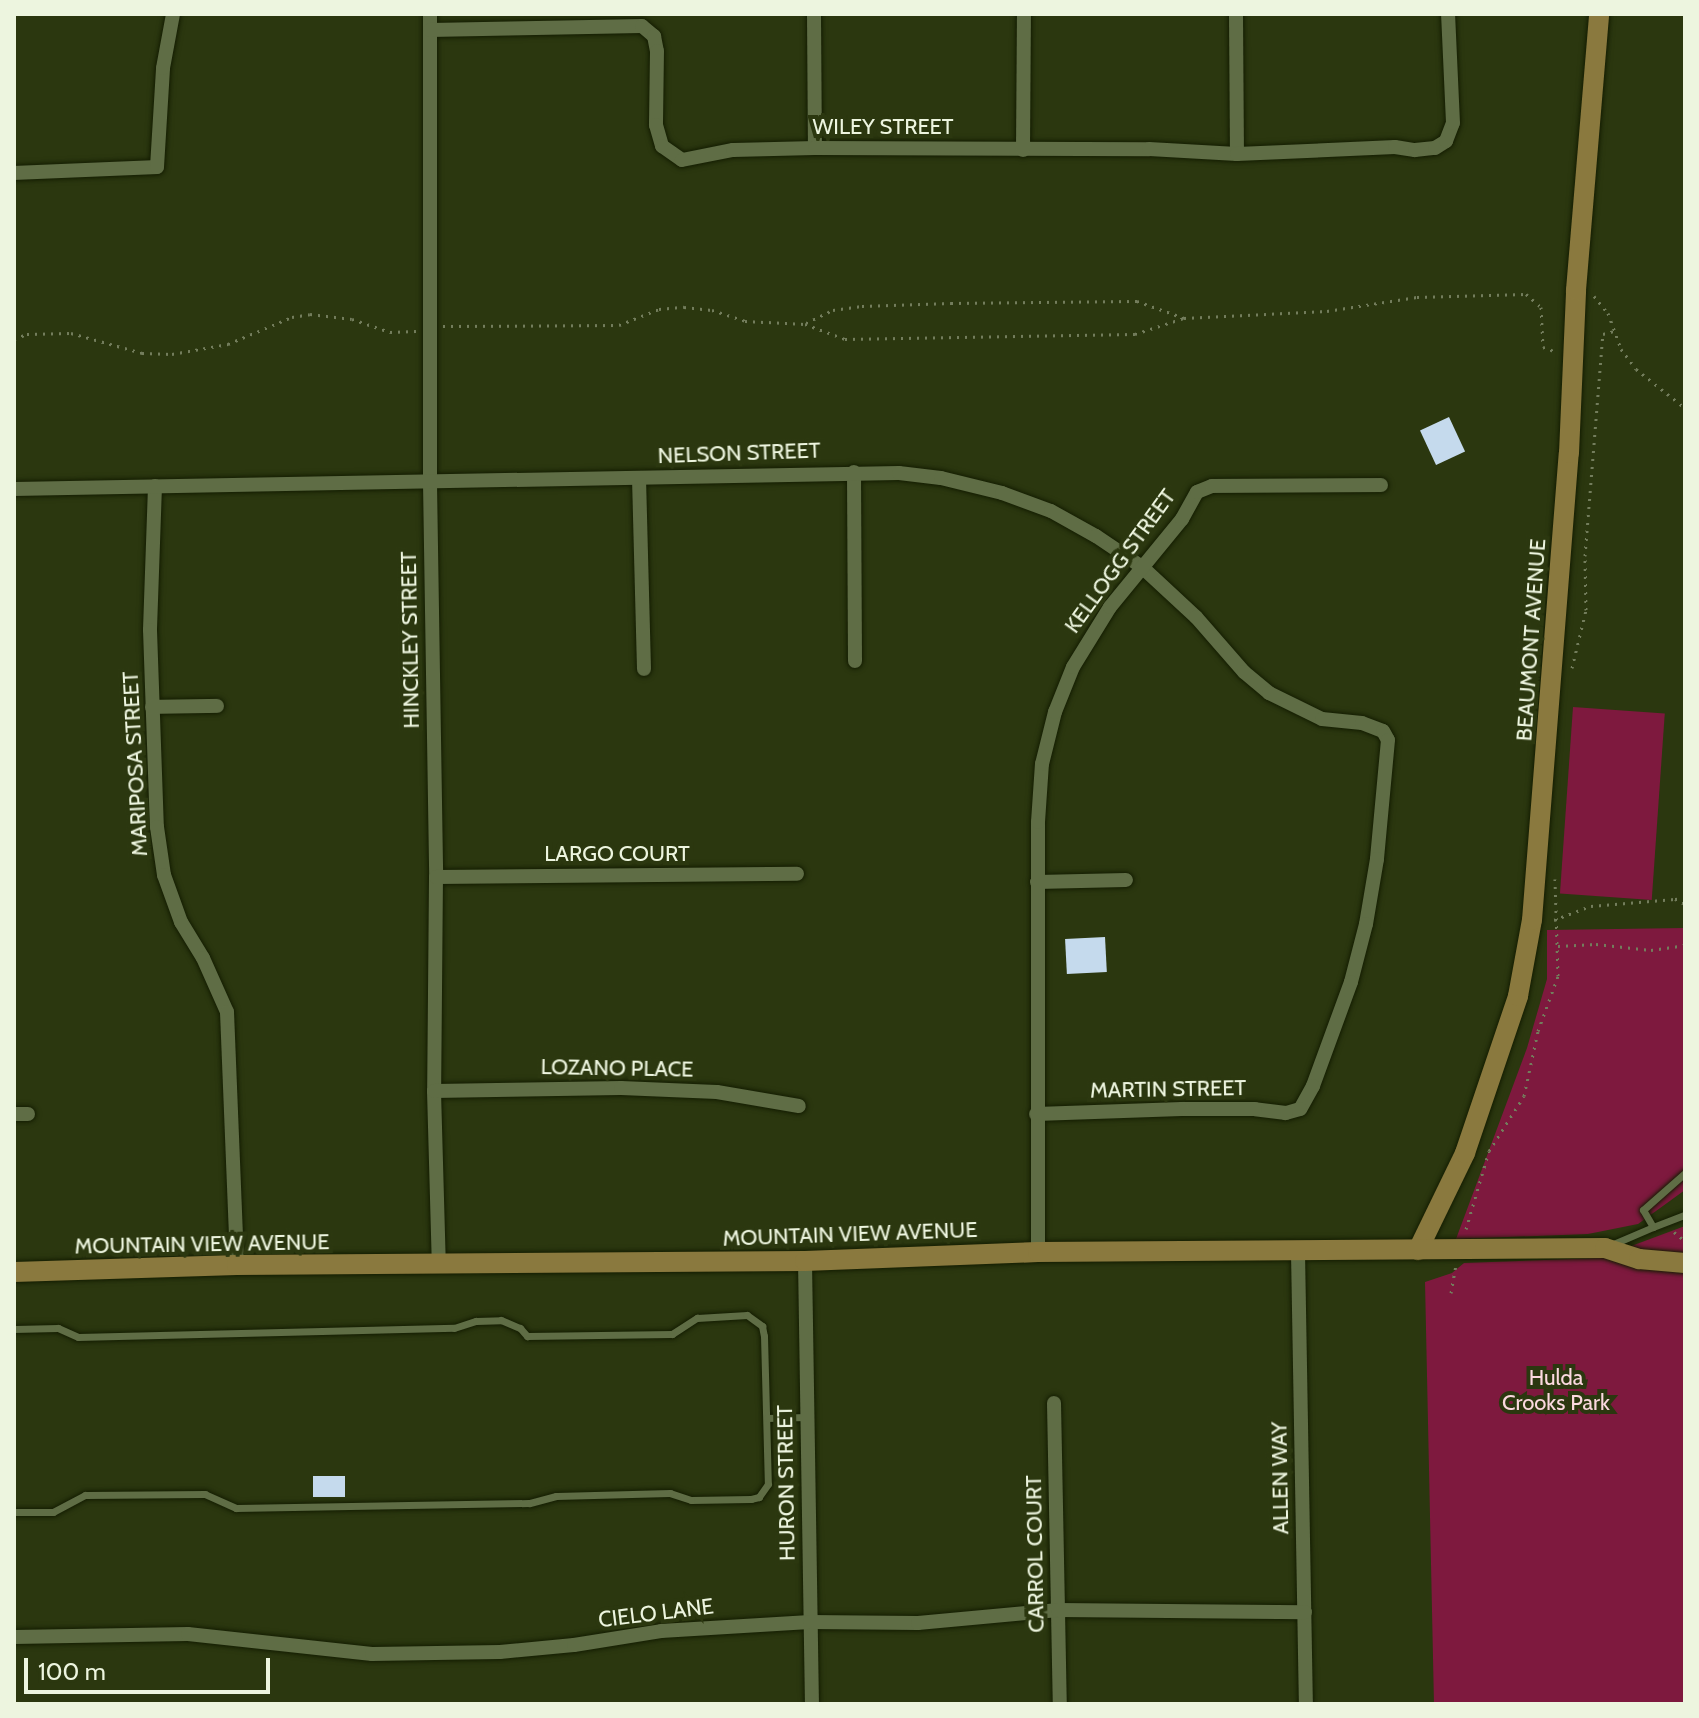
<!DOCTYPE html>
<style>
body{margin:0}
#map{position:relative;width:1699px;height:1718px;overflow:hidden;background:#2b370f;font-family:Cabin,sans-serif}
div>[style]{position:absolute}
.green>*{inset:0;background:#7e193e;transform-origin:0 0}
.building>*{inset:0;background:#c5daed;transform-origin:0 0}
.path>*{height:3px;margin-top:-1.5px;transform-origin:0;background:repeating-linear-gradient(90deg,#737d5c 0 2px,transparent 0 8px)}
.roads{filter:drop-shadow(0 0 2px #141d02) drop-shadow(0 0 2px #141d02)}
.lane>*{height:7px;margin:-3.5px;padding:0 3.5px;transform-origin:3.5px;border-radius:3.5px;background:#5f6d45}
.street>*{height:14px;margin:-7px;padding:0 7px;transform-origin:7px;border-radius:7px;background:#5f6d45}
.secondary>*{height:20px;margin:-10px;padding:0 10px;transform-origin:10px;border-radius:10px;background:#8a793e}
span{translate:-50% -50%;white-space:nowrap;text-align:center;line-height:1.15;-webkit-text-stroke:8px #2b370f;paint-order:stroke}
.street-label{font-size:22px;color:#edf5df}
.park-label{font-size:22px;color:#fbd8df}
.frame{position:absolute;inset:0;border:16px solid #edf5df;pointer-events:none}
.scale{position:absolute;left:24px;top:1658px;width:246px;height:36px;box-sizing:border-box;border:4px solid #edf5df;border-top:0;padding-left:10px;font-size:24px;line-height:28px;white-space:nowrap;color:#edf5df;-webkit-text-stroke:6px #2b370f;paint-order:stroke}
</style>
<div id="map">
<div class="green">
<i style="left:1573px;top:707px;width:92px;height:187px;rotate:4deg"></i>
<i style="clip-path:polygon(1685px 928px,1685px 1190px,1638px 1224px,1588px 1234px,1456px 1239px,1527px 1048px,1547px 979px,1547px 930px)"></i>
<i style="clip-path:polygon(1685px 1226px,1685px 1704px,1434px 1704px,1425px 1282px,1452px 1273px,1464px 1263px,1599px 1258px)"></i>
</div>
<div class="building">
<i style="left:1449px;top:417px;width:38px;height:32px;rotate:65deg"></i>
<i style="left:1105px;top:937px;width:35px;height:40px;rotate:87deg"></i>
<i style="left:313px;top:1476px;width:32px;height:21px"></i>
</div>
<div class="path">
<i style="left:1594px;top:296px;width:22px;rotate:51deg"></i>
<i style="left:1608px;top:313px;width:38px;rotate:70deg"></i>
<i style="left:1621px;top:349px;width:25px;rotate:53deg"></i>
<i style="left:1636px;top:369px;width:63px;rotate:38.5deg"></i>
<i style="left:806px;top:323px;width:30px;rotate:-26deg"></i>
<i style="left:833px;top:310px;width:29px;rotate:-8deg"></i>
<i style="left:862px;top:306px;width:89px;rotate:-1.9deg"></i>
<i style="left:951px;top:303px;width:186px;rotate:-0.6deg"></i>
<i style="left:1137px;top:301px;width:50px;rotate:19.9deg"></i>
<i style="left:443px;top:326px;width:176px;rotate:-0.3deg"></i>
<i style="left:619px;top:325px;width:43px;rotate:-21.8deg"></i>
<i style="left:659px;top:309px;width:25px;rotate:-5deg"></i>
<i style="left:684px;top:307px;width:28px;rotate:6deg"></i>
<i style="left:712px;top:310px;width:35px;rotate:18deg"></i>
<i style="left:745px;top:321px;width:60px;rotate:2.9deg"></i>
<i style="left:805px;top:324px;width:43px;rotate:20.6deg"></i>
<i style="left:845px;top:339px;width:290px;rotate:-1deg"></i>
<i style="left:1135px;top:334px;width:52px;rotate:-18.1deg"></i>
<i style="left:1184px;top:318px;width:143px;rotate:-2.8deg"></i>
<i style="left:1327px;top:311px;width:91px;rotate:-8.8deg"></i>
<i style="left:1417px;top:297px;width:109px;rotate:-1.6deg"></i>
<i style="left:1526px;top:294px;width:20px;rotate:41deg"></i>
<i style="left:1541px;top:307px;width:40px;rotate:87.1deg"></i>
<i style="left:1543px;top:347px;width:15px;rotate:20deg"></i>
<i style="left:14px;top:339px;width:14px;rotate:-21deg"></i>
<i style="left:27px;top:334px;width:44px;rotate:-1.3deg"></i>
<i style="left:71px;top:333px;width:74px;rotate:15.7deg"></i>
<i style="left:142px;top:353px;width:30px;rotate:2deg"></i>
<i style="left:172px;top:354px;width:57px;rotate:-10.1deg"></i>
<i style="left:228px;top:344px;width:69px;rotate:-22.9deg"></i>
<i style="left:292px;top:317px;width:18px;rotate:-9deg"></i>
<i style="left:310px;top:314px;width:42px;rotate:6.8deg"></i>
<i style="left:352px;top:319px;width:40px;rotate:18.9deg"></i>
<i style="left:390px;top:332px;width:26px;rotate:-2deg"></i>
<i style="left:1572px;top:668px;width:60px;rotate:-76.4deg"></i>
<i style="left:1586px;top:610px;width:54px;rotate:-91.1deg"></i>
<i style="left:1585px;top:556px;width:223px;rotate:-85.4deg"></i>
<i style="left:1603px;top:334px;width:11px;rotate:-15deg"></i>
<i style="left:1685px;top:898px;width:10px;rotate:174deg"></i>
<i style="left:1675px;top:899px;width:11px;rotate:27deg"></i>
<i style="left:1554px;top:920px;width:40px;rotate:-21deg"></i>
<i style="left:1591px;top:906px;width:84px;rotate:-4.8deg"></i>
<i style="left:1558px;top:946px;width:38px;rotate:-3deg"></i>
<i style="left:1596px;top:944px;width:55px;rotate:6.2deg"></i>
<i style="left:1651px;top:950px;width:34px;rotate:-8deg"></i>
<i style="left:1466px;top:1229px;width:81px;rotate:-73.6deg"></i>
<i style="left:1489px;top:1151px;width:65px;rotate:-57.5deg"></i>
<i style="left:1524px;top:1096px;width:66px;rotate:-77.8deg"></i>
<i style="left:1538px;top:1031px;width:59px;rotate:-70deg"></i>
<i style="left:1558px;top:976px;width:97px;rotate:-91.8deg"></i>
<i style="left:1674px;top:1232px;width:14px;rotate:39deg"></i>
<i style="left:1451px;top:1293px;width:28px;rotate:-80deg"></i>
</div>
<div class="roads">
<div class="lane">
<i style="left:1653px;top:1227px;width:34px;rotate:-21deg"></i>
<i style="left:1611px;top:1245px;width:46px;rotate:-23.2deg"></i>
<i style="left:1653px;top:1227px;width:20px;rotate:-120deg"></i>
<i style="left:1643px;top:1210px;width:56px;rotate:-41.4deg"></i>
<i style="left:14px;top:1329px;width:44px;rotate:-1.3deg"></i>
<i style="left:58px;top:1328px;width:22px;rotate:24deg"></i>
<i style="left:78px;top:1337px;width:376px;rotate:-1.4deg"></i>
<i style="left:454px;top:1328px;width:23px;rotate:-18deg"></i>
<i style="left:476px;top:1321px;width:25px;rotate:-2deg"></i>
<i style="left:501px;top:1320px;width:21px;rotate:23deg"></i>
<i style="left:520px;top:1328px;width:11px;rotate:49deg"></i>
<i style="left:527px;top:1336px;width:145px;rotate:-0.8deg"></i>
<i style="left:672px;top:1334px;width:30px;rotate:-33deg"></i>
<i style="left:697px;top:1318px;width:50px;rotate:-3.4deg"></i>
<i style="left:747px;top:1315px;width:19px;rotate:36deg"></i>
<i style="left:762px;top:1326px;width:10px;rotate:79deg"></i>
<i style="left:764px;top:1336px;width:148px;rotate:88.5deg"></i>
<i style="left:768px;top:1484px;width:16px;rotate:125deg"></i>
<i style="left:759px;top:1497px;width:8px;rotate:166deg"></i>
<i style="left:751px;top:1499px;width:60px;rotate:179deg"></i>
<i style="left:691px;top:1500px;width:22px;rotate:-162deg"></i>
<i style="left:670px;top:1493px;width:114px;rotate:178.5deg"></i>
<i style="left:556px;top:1496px;width:28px;rotate:165deg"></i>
<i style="left:529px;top:1503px;width:293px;rotate:179deg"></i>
<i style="left:236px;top:1508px;width:34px;rotate:-156deg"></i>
<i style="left:205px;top:1494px;width:120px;rotate:179.5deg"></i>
<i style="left:85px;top:1495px;width:36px;rotate:152deg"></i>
<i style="left:53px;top:1512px;width:39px;rotate:180deg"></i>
<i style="left:767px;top:1418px;width:40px;rotate:-1.4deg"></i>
</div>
<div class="street">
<i style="left:430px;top:14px;width:469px;rotate:90deg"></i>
<i style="left:430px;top:483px;width:394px;rotate:89.1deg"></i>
<i style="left:436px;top:877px;width:214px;rotate:90.5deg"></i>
<i style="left:434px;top:1091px;width:174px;rotate:88.4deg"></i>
<i style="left:814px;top:14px;width:134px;rotate:89.6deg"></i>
<i style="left:1236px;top:14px;width:140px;rotate:89.6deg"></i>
<i style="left:430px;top:30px;width:212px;rotate:-1.1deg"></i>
<i style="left:642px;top:26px;width:16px;rotate:40deg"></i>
<i style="left:654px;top:36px;width:15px;rotate:79deg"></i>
<i style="left:657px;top:51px;width:74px;rotate:90.8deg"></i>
<i style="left:656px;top:125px;width:22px;rotate:74deg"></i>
<i style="left:662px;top:146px;width:24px;rotate:35deg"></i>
<i style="left:682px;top:160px;width:52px;rotate:-11.1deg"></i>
<i style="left:733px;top:150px;width:82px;rotate:-1.4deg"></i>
<i style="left:815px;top:148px;width:334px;rotate:0.2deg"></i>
<i style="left:1149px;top:149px;width:88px;rotate:3.3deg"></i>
<i style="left:1237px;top:154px;width:158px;rotate:-2.5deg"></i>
<i style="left:1395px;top:147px;width:20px;rotate:9deg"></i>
<i style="left:1415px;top:150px;width:20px;rotate:-6deg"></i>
<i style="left:1435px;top:148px;width:13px;rotate:-32deg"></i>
<i style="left:1446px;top:141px;width:19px;rotate:-69deg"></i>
<i style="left:1453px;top:123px;width:109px;rotate:-92.6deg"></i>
<i style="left:1023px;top:150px;width:136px;rotate:-89.6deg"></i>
<i style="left:14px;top:173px;width:143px;rotate:-2.4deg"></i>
<i style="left:157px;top:167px;width:99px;rotate:-86.5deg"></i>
<i style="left:163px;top:68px;width:55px;rotate:-79.5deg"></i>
<i style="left:854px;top:472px;width:189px;rotate:89.7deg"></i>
<i style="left:639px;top:478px;width:191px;rotate:88.5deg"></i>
<i style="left:155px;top:486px;width:144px;rotate:92deg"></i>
<i style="left:150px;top:630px;width:197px;rotate:88deg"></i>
<i style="left:157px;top:827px;width:49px;rotate:81.7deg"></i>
<i style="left:164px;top:875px;width:50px;rotate:70.1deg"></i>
<i style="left:181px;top:922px;width:42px;rotate:58.6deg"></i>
<i style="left:203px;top:958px;width:59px;rotate:66deg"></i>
<i style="left:227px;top:1012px;width:253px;rotate:87.7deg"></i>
<i style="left:14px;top:489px;width:885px;rotate:-1.04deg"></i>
<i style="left:899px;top:473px;width:42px;rotate:6.8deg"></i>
<i style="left:941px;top:478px;width:63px;rotate:13.8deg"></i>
<i style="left:1002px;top:493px;width:52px;rotate:20.2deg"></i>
<i style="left:1051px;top:511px;width:51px;rotate:29.1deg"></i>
<i style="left:1096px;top:536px;width:55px;rotate:34deg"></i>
<i style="left:1142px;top:567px;width:74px;rotate:42.8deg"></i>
<i style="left:1196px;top:617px;width:73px;rotate:48.9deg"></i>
<i style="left:1244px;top:672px;width:33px;rotate:40deg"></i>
<i style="left:1269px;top:693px;width:59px;rotate:26.1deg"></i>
<i style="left:1322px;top:719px;width:40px;rotate:5.7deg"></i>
<i style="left:1362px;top:723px;width:22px;rotate:21deg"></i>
<i style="left:1383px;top:731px;width:10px;rotate:61deg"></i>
<i style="left:1388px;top:740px;width:120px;rotate:95.3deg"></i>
<i style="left:1377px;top:859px;width:66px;rotate:99.6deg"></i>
<i style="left:1366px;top:924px;width:60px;rotate:104.5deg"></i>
<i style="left:1351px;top:982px;width:111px;rotate:110.1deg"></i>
<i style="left:1313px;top:1086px;width:26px;rotate:119deg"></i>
<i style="left:1300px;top:1109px;width:15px;rotate:164deg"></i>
<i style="left:1286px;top:1113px;width:31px;rotate:-173deg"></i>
<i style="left:1255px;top:1109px;width:73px;rotate:180deg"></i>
<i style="left:1182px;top:1109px;width:146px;rotate:178deg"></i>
<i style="left:152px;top:707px;width:65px;rotate:-0.9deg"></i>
<i style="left:436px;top:877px;width:361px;rotate:-0.5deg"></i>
<i style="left:1037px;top:882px;width:89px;rotate:-1.3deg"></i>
<i style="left:434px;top:1091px;width:187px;rotate:-0.9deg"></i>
<i style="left:621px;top:1088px;width:96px;rotate:2.4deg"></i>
<i style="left:717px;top:1092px;width:83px;rotate:9.7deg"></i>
<i style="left:14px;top:1114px;width:14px"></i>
<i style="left:1038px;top:1252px;width:430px;rotate:-90deg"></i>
<i style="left:1038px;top:822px;width:58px;rotate:-86.1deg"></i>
<i style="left:1042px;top:764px;width:54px;rotate:-76deg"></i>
<i style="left:1055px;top:712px;width:48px;rotate:-68.2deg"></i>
<i style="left:1073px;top:667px;width:70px;rotate:-58.3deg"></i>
<i style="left:1110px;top:607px;width:114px;rotate:-50.7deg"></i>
<i style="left:1182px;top:519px;width:31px;rotate:-61deg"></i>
<i style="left:1197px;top:492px;width:16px;rotate:-22deg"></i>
<i style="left:1212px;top:486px;width:169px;rotate:-0.3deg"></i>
<i style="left:1298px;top:1252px;width:452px;rotate:89deg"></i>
<i style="left:805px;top:1261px;width:443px;rotate:89.1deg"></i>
<i style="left:1054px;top:1403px;width:301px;rotate:88.9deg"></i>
<i style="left:14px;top:1637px;width:174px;rotate:-1deg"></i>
<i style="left:188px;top:1634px;width:185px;rotate:6.2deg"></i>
<i style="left:372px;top:1654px;width:128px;rotate:-0.9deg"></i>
<i style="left:500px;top:1652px;width:74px;rotate:-5.4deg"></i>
<i style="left:574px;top:1645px;width:88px;rotate:-9.1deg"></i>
<i style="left:661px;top:1631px;width:149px;rotate:-3.5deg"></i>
<i style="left:810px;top:1622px;width:108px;rotate:0.5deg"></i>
<i style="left:918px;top:1623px;width:141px;rotate:-5.3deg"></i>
<i style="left:1058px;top:1610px;width:247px;rotate:0.5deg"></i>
</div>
<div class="secondary">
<i style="left:1418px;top:1250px;width:108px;rotate:-64.1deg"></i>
<i style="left:1465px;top:1153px;width:166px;rotate:-71.3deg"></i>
<i style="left:1518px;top:996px;width:77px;rotate:-79.6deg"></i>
<i style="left:1532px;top:920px;width:468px;rotate:-85.5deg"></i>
<i style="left:1569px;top:453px;width:163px;rotate:-87.5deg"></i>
<i style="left:1576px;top:290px;width:277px;rotate:-85.2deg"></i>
<i style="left:14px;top:1272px;width:223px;rotate:-1.8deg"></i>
<i style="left:237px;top:1265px;width:568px;rotate:-0.4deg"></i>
<i style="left:805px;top:1261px;width:233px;rotate:-2.2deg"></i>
<i style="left:1038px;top:1252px;width:567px;rotate:-0.4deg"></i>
<i style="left:1605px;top:1248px;width:36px;rotate:18deg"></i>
<i style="left:1639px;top:1259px;width:46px;rotate:5deg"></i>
</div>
</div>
<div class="street-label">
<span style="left:883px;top:127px">WILEY STREET</span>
<span style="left:739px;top:453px;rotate:-2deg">NELSON STREET</span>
<span style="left:1120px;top:561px;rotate:-54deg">KELLOGG STREET</span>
<span style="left:410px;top:640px;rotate:-91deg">HINCKLEY STREET</span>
<span style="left:1531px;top:640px;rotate:-86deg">BEAUMONT AVENUE</span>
<span style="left:135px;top:764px;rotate:-93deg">MARIPOSA STREET</span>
<span style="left:617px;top:854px">LARGO COURT</span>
<span style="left:617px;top:1068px;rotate:1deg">LOZANO PLACE</span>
<span style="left:1168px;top:1089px;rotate:-1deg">MARTIN STREET</span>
<span style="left:850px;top:1234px;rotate:-2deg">MOUNTAIN VIEW AVENUE</span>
<span style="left:202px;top:1244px;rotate:-1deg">MOUNTAIN VIEW AVENUE</span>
<span style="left:1280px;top:1478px;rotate:-91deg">ALLEN WAY</span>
<span style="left:786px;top:1483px;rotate:-91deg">HURON STREET</span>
<span style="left:1035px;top:1554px;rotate:-91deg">CARROL COURT</span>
<span style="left:656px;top:1613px;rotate:-7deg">CIELO LANE</span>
</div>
<div class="park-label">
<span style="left:1556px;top:1390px">Hulda<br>Crooks Park</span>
</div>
<div class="frame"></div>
<div class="scale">100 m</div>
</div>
